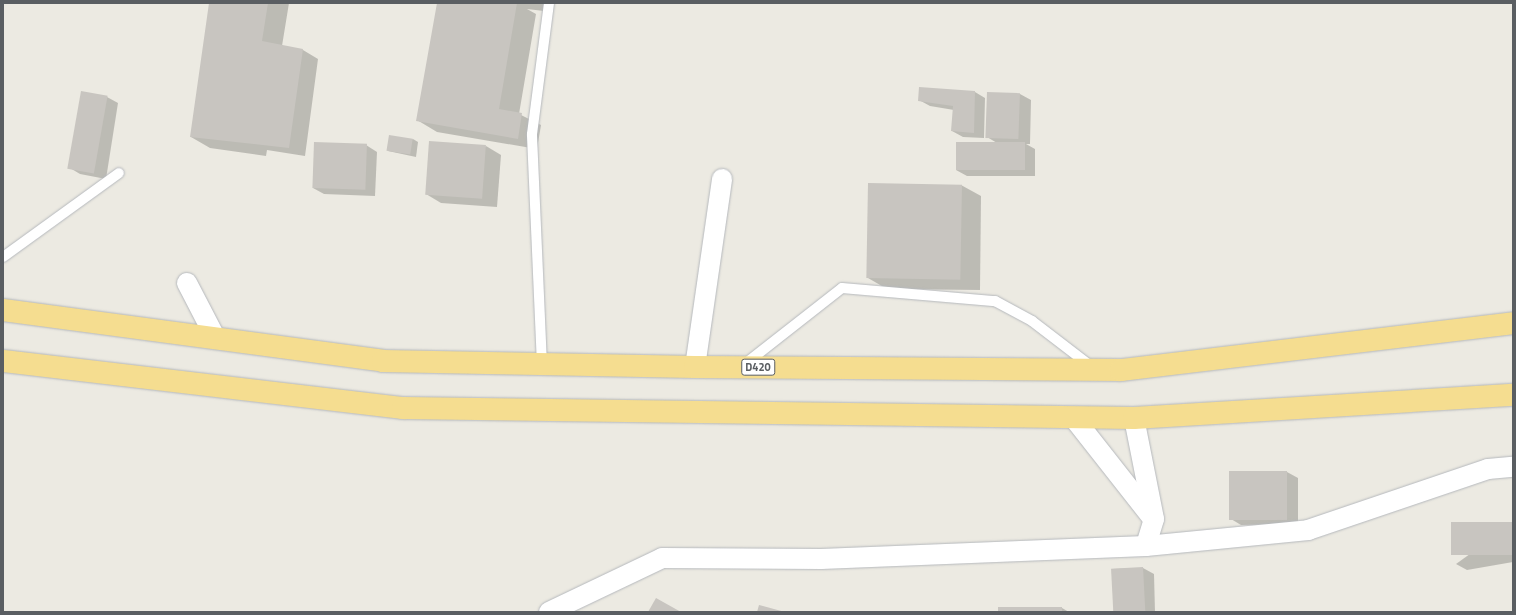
<!DOCTYPE html>
<style>
body{margin:0}
#map{position:relative;width:1516px;height:615px;overflow:hidden;background:#eceae2;font-family:"Titillium Web",sans-serif}
div>[style]{position:absolute}
.shadow>*{inset:0;background:#0003}
.building>*{inset:0;background:#c8c5c0;transform-origin:0 0}
.roads{filter:drop-shadow(0 0 1px #b5b8bc) drop-shadow(0 0 1px #b5b8bc)}
.lane>*{height:10px;margin:-5px;padding:0 5px;transform-origin:5px;border-radius:5px;background:#fff}
.street>*{height:20px;margin:-10px;padding:0 10px;transform-origin:10px;border-radius:10px;background:#fff}
.highway>*{height:22px;margin:-11px;padding:0 11px;transform-origin:11px;border-radius:11px;background:#f5dd90}
span{translate:-50% -50%;white-space:nowrap;text-align:center;line-height:1.15;-webkit-text-stroke:4px #fff;paint-order:stroke}
.shield-label span{padding:1px 3px;background:#fff;border:1px solid;border-radius:3px;-webkit-text-stroke-width:0}
.shield-label{font-size:11px;color:#5a5e62;font-weight:700}
.frame{position:absolute;inset:0;border:4px solid #5a5e62;pointer-events:none}
</style>
<div id="map">
<div class="shadow">
<i style="clip-path:polygon(210px 3px,289px 3px,282px 46px,303px 50px,318px 59px,305px 156px,267px 150px,266px 156px,210px 148px,191px 137px)"></i>
<i style="clip-path:polygon(438px 3px,545px 3px,544px 11px,527px 9px,536px 14px,519px 114px,541px 125px,537px 149px,437px 132px,417px 120px)"></i>
<i style="clip-path:polygon(975px 92px,985px 98px,984px 138px,963px 137px,952px 131px,954px 110px,930px 106px,919px 100px)"></i>
<i style="clip-path:polygon(988px 93px,1020px 94px,1031px 100px,1030px 144px,1026px 144px,1035px 149px,1035px 176px,967px 176px,956px 170px,997px 143px,987px 137px)"></i>
<i style="clip-path:polygon(107px 97px,118px 103px,106px 179px,80px 174px,70px 168px)"></i>
<i style="clip-path:polygon(413px 139px,418px 142px,416px 157px,388px 151px)"></i>
<i style="clip-path:polygon(366px 145px,377px 152px,375px 196px,324px 194px,313px 188px)"></i>
<i style="clip-path:polygon(486px 146px,501px 155px,497px 207px,441px 203px,426px 194px)"></i>
<i style="clip-path:polygon(961px 185px,981px 196px,980px 290px,887px 289px,868px 278px)"></i>
<i style="clip-path:polygon(1287px 472px,1298px 478px,1298px 524px,1241px 525px,1231px 519px)"></i>
<i style="clip-path:polygon(1513px 523px,1513px 562px,1467px 570px,1456px 564px)"></i>
<i style="clip-path:polygon(1143px 568px,1154px 574px,1155px 612px,1114px 612px,1112px 569px)"></i>
<i style="clip-path:polygon(1062px 608px,1069px 612px,999px 612px)"></i>
</div>
<div class="building">
<i style="clip-path:polygon(209px 3px,268px 3px,262px 41px,303px 49px,289px 148px,190px 137px)"></i>
<i style="clip-path:polygon(437px 3px,517px 3px,499px 109px,522px 113px,518px 139px,416px 121px)"></i>
<i style="clip-path:polygon(919px 87px,975px 91px,974px 133px,951px 131px,953px 106px,918px 101px)"></i>
<i style="left:81px;top:91px;width:27px;height:79px;rotate:10deg"></i>
<i style="left:987px;top:92px;width:33px;height:46px;rotate:2deg"></i>
<i style="left:389px;top:135px;width:24px;height:16px;rotate:9deg"></i>
<i style="left:429px;top:141px;width:57px;height:54px;rotate:4deg"></i>
<i style="left:314px;top:142px;width:53px;height:46px;rotate:2deg"></i>
<i style="left:956px;top:142px;width:69px;height:28px"></i>
<i style="left:868px;top:183px;width:94px;height:95px;rotate:1deg"></i>
<i style="left:1229px;top:471px;width:58px;height:49px"></i>
<i style="left:1513px;top:522px;width:33px;height:62px;rotate:90deg"></i>
<i style="left:1143px;top:567px;width:45px;height:32px;rotate:87deg"></i>
<i style="clip-path:polygon(656px 598px,681px 612px,648px 612px)"></i>
<i style="clip-path:polygon(759px 605px,785px 612px,757px 612px)"></i>
<i style="left:998px;top:607px;width:64px;height:5px"></i>
</div>
<div class="roads">
<div class="lane">
<i style="left:3px;top:257px;width:143px;rotate:-35.9deg"></i>
<i style="left:745px;top:364px;width:123px;rotate:-38.1deg"></i>
<i style="left:842px;top:288px;width:154px;rotate:4.9deg"></i>
<i style="left:995px;top:301px;width:42px;rotate:28.4deg"></i>
<i style="left:1032px;top:321px;width:76px;rotate:37.5deg"></i>
<i style="left:542px;top:365px;width:231px;rotate:-92.5deg"></i>
<i style="left:532px;top:134px;width:132px;rotate:-82.6deg"></i>
</div>
<div class="street">
<i style="left:187px;top:283px;width:63px;rotate:62.6deg"></i>
<i style="left:695px;top:367px;width:190px;rotate:-81.8deg"></i>
<i style="left:1073px;top:417px;width:126px;rotate:51.8deg"></i>
<i style="left:1134px;top:418px;width:103px;rotate:78.8deg"></i>
<i style="left:1154px;top:519px;width:28px;rotate:107deg"></i>
<i style="left:549px;top:612px;width:125px;rotate:-25.5deg"></i>
<i style="left:662px;top:558px;width:159px;rotate:0.4deg"></i>
<i style="left:821px;top:559px;width:325px;rotate:-2.3deg"></i>
<i style="left:1146px;top:546px;width:163px;rotate:-5.6deg"></i>
<i style="left:1308px;top:530px;width:190px;rotate:-18.7deg"></i>
<i style="left:1488px;top:469px;width:25px;rotate:-5deg"></i>
</div>
<div class="highway">
<i style="left:3px;top:310px;width:383px;rotate:7.6deg"></i>
<i style="left:383px;top:361px;width:312px;rotate:1.1deg"></i>
<i style="left:695px;top:367px;width:426px;rotate:0.4deg"></i>
<i style="left:1121px;top:370px;width:395px;rotate:-6.8deg"></i>
<i style="left:3px;top:361px;width:403px;rotate:6.7deg"></i>
<i style="left:403px;top:408px;width:731px;rotate:0.78deg"></i>
<i style="left:1134px;top:418px;width:380px;rotate:-3.5deg"></i>
</div>
</div>
<div class="shield-label">
<span style="left:758px;top:367px">D420</span>
</div>
<div class="frame"></div>
</div>
